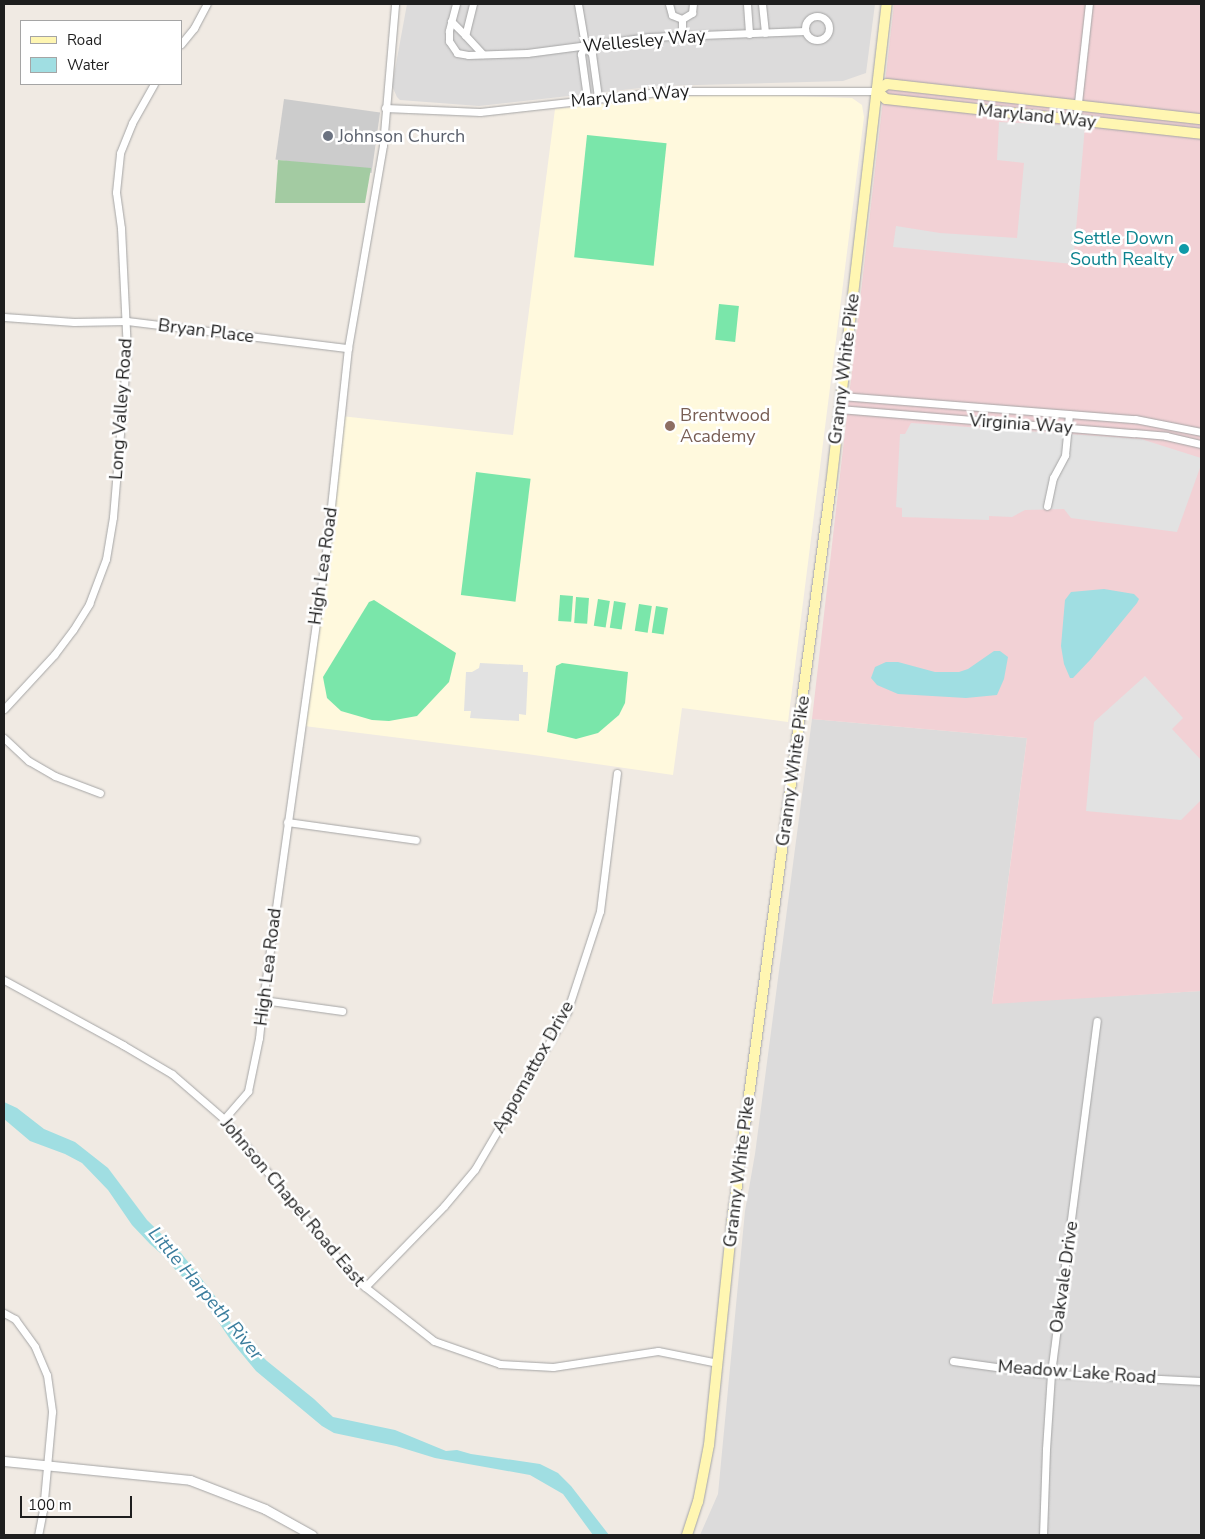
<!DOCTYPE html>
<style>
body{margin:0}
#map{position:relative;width:1205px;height:1539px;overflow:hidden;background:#f0eae3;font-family:"Nunito Sans",sans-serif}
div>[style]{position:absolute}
.residential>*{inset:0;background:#dcdbdb}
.commercial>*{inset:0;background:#f2d1d5}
.education>*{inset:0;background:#fff9dd}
.religious>*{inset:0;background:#ccc;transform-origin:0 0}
.cemetery>*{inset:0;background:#a3cba2}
.pitch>*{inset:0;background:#7ae6aa;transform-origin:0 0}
.parking>*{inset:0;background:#e2e2e2}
.water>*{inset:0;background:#a0dee2}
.roads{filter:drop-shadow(0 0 1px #a5a5a5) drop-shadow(0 0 1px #a5a5a5)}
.minor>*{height:7px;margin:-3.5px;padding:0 3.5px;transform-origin:3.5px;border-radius:3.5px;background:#fff}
.minor>.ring{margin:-3.5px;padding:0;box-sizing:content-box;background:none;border:7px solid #fff;border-radius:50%}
.tertiary>*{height:9px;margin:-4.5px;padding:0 4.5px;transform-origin:4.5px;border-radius:4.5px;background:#fff}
.secondary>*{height:10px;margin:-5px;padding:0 5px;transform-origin:5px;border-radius:5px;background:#fff6b2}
.dots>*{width:14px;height:14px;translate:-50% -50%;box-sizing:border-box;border:2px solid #fff;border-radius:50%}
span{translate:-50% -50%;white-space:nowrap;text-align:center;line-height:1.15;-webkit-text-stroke:5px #fff;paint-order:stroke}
.street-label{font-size:18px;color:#1e1e1e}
.worship-label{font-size:18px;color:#5b616d}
.left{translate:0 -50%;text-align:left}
.culture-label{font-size:18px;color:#0d838f}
.right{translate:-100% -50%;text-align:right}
.education-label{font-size:18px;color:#785e54}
.water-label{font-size:19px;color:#3b7d9d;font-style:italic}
.frame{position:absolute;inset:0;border:5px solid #1e1e1e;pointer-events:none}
.legend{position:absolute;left:20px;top:20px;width:162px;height:65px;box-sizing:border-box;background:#fff;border:1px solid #a5a5a5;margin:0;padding:6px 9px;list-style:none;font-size:15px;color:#1e1e1e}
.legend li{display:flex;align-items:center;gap:10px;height:25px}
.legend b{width:25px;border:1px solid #a5a5a5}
.scale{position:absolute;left:20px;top:1496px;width:112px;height:22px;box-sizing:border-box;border:2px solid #1e1e1e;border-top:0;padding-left:6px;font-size:15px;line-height:18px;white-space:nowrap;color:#1e1e1e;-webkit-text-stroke:4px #fff;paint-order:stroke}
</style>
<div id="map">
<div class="residential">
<i style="clip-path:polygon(407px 4px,875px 4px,866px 73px,843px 81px,658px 86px,479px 106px,400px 100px,397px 97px,392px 86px)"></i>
<i style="clip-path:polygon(812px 719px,1027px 738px,992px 1003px,1201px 991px,1201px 1535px,700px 1535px,718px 1494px,745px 1211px,755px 1154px)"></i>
</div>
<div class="commercial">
<i style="clip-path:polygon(894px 4px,1201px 4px,1201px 991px,992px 1004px,1027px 738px,812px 719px)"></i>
</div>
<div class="education">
<i style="clip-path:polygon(741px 94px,852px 98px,862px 105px,864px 117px,788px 722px,682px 708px,673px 775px,527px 754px,304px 726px,341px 416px,513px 435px,555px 109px,664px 97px)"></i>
</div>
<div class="religious">
<i style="left:284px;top:99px;width:97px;height:61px;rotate:8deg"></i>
</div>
<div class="cemetery">
<i style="clip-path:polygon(278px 160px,371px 168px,365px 203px,275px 203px)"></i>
</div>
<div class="pitch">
<i style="left:587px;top:135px;width:80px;height:123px;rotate:6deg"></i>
<i style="left:719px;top:304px;width:20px;height:36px;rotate:6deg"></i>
<i style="left:476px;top:472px;width:55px;height:124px;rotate:7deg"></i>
<i style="left:560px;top:595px;width:13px;height:26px;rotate:4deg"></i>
<i style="left:576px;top:597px;width:13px;height:26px;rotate:4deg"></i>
<i style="left:598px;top:599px;width:12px;height:27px;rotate:9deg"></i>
<i style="clip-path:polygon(374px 600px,456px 653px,449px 682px,417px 716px,389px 721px,372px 720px,341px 711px,327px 698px,323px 677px,369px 602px)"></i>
<i style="left:614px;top:601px;width:12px;height:27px;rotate:9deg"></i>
<i style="left:639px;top:604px;width:13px;height:27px;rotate:9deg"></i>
<i style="left:656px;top:606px;width:12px;height:27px;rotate:9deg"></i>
<i style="clip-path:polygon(562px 663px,628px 672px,625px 703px,619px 715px,598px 733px,576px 739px,547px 732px,556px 666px)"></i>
</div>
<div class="parking">
<i style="clip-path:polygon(999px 122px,1085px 126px,1073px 264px,893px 247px,896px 226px,940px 233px,1017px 238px,1024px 163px,997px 160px)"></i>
<i style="clip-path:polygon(911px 423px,1141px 439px,1201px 458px,1201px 465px,1177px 532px,1071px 518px,1064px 509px,1025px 510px,1012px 517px,989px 516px,989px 520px,902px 517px,902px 508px,896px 507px,900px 434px,905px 434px)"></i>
<i style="clip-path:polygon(480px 663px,523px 665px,523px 672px,528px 672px,526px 715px,519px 714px,519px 721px,470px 718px,471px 711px,464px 711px,466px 672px,472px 672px,479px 668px)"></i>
<i style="clip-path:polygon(1145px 676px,1183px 718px,1172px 729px,1201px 760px,1201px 800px,1181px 820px,1086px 811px,1094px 722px)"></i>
</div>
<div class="water">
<i style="clip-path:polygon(1104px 589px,1134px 594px,1139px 599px,1137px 603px,1091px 659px,1073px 678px,1070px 678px,1064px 664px,1061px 646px,1065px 600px,1071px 592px)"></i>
<i style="clip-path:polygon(994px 651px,1000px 651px,1008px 657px,1004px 679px,997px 695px,966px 698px,898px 694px,877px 685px,871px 678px,875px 667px,886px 662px,898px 662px,935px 672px,959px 672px,968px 669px)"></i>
<i style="clip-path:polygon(4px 1102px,17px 1108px,44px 1129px,75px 1142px,108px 1168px,147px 1220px,181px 1253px,215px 1296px,225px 1316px,243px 1337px,267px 1361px,314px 1399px,333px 1417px,395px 1430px,446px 1451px,457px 1450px,471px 1454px,540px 1464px,558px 1473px,571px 1486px,609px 1535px,593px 1535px,563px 1494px,530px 1475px,435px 1458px,396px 1446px,334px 1433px,322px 1426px,256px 1371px,232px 1342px,194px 1286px,178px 1273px,165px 1257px,150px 1244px,132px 1225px,108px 1190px,82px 1163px,65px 1154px,30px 1141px,4px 1119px)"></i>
</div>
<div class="roads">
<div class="minor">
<i style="left:456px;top:4px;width:28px;rotate:105deg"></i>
<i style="left:449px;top:31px;width:10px;rotate:90deg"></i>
<i style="left:449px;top:41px;width:14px;rotate:56deg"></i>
<i style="left:457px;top:53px;width:11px;rotate:10deg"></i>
<i style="left:468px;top:55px;width:59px;rotate:-1.9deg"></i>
<i style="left:527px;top:53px;width:123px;rotate:-7.5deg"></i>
<i style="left:649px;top:37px;width:156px;rotate:-2.2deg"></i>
<i style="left:473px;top:4px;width:32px;rotate:104deg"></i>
<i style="left:465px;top:35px;width:26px;rotate:47deg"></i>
<i style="left:578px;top:4px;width:42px;rotate:80.3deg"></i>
<i style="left:585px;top:45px;width:10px;rotate:114deg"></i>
<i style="left:581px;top:54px;width:44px;rotate:82.2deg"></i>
<i style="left:669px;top:4px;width:11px;rotate:75deg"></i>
<i style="left:672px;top:15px;width:11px;rotate:22deg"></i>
<i style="left:682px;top:19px;width:12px;rotate:-31deg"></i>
<i style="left:692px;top:13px;width:9px;rotate:-84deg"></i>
<i style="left:747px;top:4px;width:30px;rotate:86deg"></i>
<i style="left:762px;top:4px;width:29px;rotate:84deg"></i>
<i class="ring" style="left:805px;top:16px;width:17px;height:17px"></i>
<i style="left:682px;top:19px;width:17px;rotate:90deg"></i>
<i style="left:451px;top:21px;width:20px;rotate:45deg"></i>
<i style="left:181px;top:44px;width:21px;rotate:-51deg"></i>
<i style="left:194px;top:28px;width:27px;rotate:-62deg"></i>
<i style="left:585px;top:45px;width:11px;rotate:52deg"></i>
<i style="left:592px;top:54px;width:43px;rotate:82.1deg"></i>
<i style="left:385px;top:108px;width:95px;rotate:2.4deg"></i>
<i style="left:480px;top:112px;width:187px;rotate:-6.4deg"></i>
<i style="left:666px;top:91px;width:211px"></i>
<i style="left:1076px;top:121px;width:118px;rotate:-83.7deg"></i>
<i style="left:4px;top:317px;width:70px;rotate:4.1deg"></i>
<i style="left:74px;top:322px;width:53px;rotate:-1.1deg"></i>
<i style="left:127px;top:321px;width:223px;rotate:7deg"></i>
<i style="left:841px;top:396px;width:295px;rotate:4.5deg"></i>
<i style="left:1135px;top:419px;width:67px;rotate:11.1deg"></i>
<i style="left:839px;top:409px;width:296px;rotate:4.7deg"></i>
<i style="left:1134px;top:433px;width:32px;rotate:5deg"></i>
<i style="left:1166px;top:436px;width:36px;rotate:13deg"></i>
<i style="left:1047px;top:506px;width:29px;rotate:-78deg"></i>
<i style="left:1053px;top:478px;width:26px;rotate:-62deg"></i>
<i style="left:1065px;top:455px;width:41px;rotate:-84.4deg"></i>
<i style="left:4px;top:709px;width:74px;rotate:-47.2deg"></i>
<i style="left:54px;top:655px;width:31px;rotate:-53deg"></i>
<i style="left:73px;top:630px;width:31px;rotate:-58deg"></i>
<i style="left:89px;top:604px;width:48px;rotate:-69.3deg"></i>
<i style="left:106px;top:559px;width:43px;rotate:-80.5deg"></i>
<i style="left:113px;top:517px;width:167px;rotate:-85.2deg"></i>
<i style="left:127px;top:351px;width:123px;rotate:-92.8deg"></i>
<i style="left:121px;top:228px;width:36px;rotate:-98deg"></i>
<i style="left:116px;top:192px;width:39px;rotate:-84deg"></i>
<i style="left:120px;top:153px;width:32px;rotate:-68deg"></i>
<i style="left:132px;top:123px;width:45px;rotate:-60.6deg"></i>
<i style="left:4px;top:738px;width:34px;rotate:43deg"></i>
<i style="left:29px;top:761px;width:30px;rotate:30deg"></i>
<i style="left:55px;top:776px;width:48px;rotate:20.7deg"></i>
<i style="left:287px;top:822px;width:130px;rotate:7.9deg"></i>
<i style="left:4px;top:980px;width:136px;rotate:28.6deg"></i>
<i style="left:123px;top:1045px;width:57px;rotate:30.6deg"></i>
<i style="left:172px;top:1074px;width:69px;rotate:40.9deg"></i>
<i style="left:224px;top:1119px;width:207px;rotate:50.7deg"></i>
<i style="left:355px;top:1279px;width:100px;rotate:38.1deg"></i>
<i style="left:434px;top:1341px;width:70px;rotate:19.2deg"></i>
<i style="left:500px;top:1364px;width:53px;rotate:3.2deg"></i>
<i style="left:553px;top:1367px;width:106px;rotate:-8.7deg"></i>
<i style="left:658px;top:1351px;width:61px;rotate:11.3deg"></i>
<i style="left:263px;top:1000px;width:80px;rotate:7.9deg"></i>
<i style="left:224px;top:1119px;width:37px;rotate:-49deg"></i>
<i style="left:248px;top:1091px;width:54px;rotate:-78.3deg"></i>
<i style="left:259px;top:1038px;width:38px;rotate:-84deg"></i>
<i style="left:263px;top:1000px;width:460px;rotate:-82deg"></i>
<i style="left:327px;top:544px;width:197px;rotate:-83.9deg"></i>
<i style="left:348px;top:348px;width:206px;rotate:-80.2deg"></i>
<i style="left:383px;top:145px;width:142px;rotate:-85.1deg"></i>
<i style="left:365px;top:1287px;width:113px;rotate:-45.7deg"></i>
<i style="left:444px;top:1206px;width:48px;rotate:-50deg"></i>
<i style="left:475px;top:1169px;width:182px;rotate:-59.6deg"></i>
<i style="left:567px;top:1012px;width:106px;rotate:-71.9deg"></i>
<i style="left:600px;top:911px;width:139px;rotate:-83deg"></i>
<i style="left:4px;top:1313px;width:13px;rotate:29deg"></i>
<i style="left:15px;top:1319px;width:34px;rotate:54deg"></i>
<i style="left:35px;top:1347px;width:30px;rotate:67deg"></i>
<i style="left:47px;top:1375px;width:37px;rotate:82deg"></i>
<i style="left:52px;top:1412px;width:98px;rotate:95.2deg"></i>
<i style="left:43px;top:1510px;width:25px;rotate:101deg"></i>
<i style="left:953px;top:1361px;width:87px;rotate:7.9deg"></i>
<i style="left:1039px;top:1373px;width:162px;rotate:2.8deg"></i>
<i style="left:1043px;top:1535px;width:86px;rotate:-88deg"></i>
<i style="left:1046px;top:1449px;width:76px;rotate:-86.2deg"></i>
<i style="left:1051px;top:1373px;width:355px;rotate:-82.6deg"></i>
</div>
<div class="tertiary">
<i style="left:4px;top:1461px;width:187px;rotate:5.8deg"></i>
<i style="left:190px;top:1480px;width:80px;rotate:21.1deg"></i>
<i style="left:265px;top:1509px;width:54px;rotate:29deg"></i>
</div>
<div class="secondary">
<i style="left:877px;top:91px;width:12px;rotate:42deg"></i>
<i style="left:886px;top:99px;width:317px;rotate:6.3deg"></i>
<i style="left:877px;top:91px;width:12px;rotate:-35deg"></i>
<i style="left:887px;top:84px;width:316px;rotate:6.4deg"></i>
<i style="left:687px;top:1535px;width:35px;rotate:-72deg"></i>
<i style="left:698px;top:1502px;width:58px;rotate:-79.1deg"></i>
<i style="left:709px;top:1445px;width:224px;rotate:-84.1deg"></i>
<i style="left:732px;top:1222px;width:744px;rotate:-82.35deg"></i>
<i style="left:831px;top:485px;width:484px;rotate:-83.4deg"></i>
</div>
</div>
<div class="dots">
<i style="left:328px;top:136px;background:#6b7280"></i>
<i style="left:1184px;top:249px;background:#0f9aa8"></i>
<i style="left:670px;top:426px;background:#8d6e63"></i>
</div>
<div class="street-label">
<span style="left:644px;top:41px;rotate:-5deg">Wellesley Way</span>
<span style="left:630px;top:96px;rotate:-5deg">Maryland Way</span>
<span style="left:1037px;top:116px;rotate:6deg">Maryland Way</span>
<span style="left:206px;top:331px;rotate:7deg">Bryan Place</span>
<span style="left:844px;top:369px;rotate:-83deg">Granny White Pike</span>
<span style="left:121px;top:409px;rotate:-86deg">Long Valley Road</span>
<span style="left:1021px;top:424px;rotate:4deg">Virginia Way</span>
<span style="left:323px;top:566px;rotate:-82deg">High Lea Road</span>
<span style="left:793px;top:771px;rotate:-82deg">Granny White Pike</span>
<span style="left:268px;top:967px;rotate:-83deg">High Lea Road</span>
<span style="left:533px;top:1067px;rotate:-61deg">Appomattox Drive</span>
<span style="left:739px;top:1172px;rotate:-83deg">Granny White Pike</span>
<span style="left:293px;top:1202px;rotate:50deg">Johnson Chapel Road East</span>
<span style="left:1064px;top:1277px;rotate:-82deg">Oakvale Drive</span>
<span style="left:1077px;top:1372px;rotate:4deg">Meadow Lake Road</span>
</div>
<div class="worship-label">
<span class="left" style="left:338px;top:136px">Johnson Church</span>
</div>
<div class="culture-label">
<span class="right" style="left:1174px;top:249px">Settle Down<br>South Realty</span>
</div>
<div class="education-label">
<span class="left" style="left:680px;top:426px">Brentwood<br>Academy</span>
</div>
<div class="water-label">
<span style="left:205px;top:1294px;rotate:50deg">Little Harpeth River</span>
</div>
<div class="frame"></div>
<ul class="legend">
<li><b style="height:6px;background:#fff6b2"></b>Road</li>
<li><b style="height:14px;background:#a0dee2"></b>Water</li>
</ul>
<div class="scale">100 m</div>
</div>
